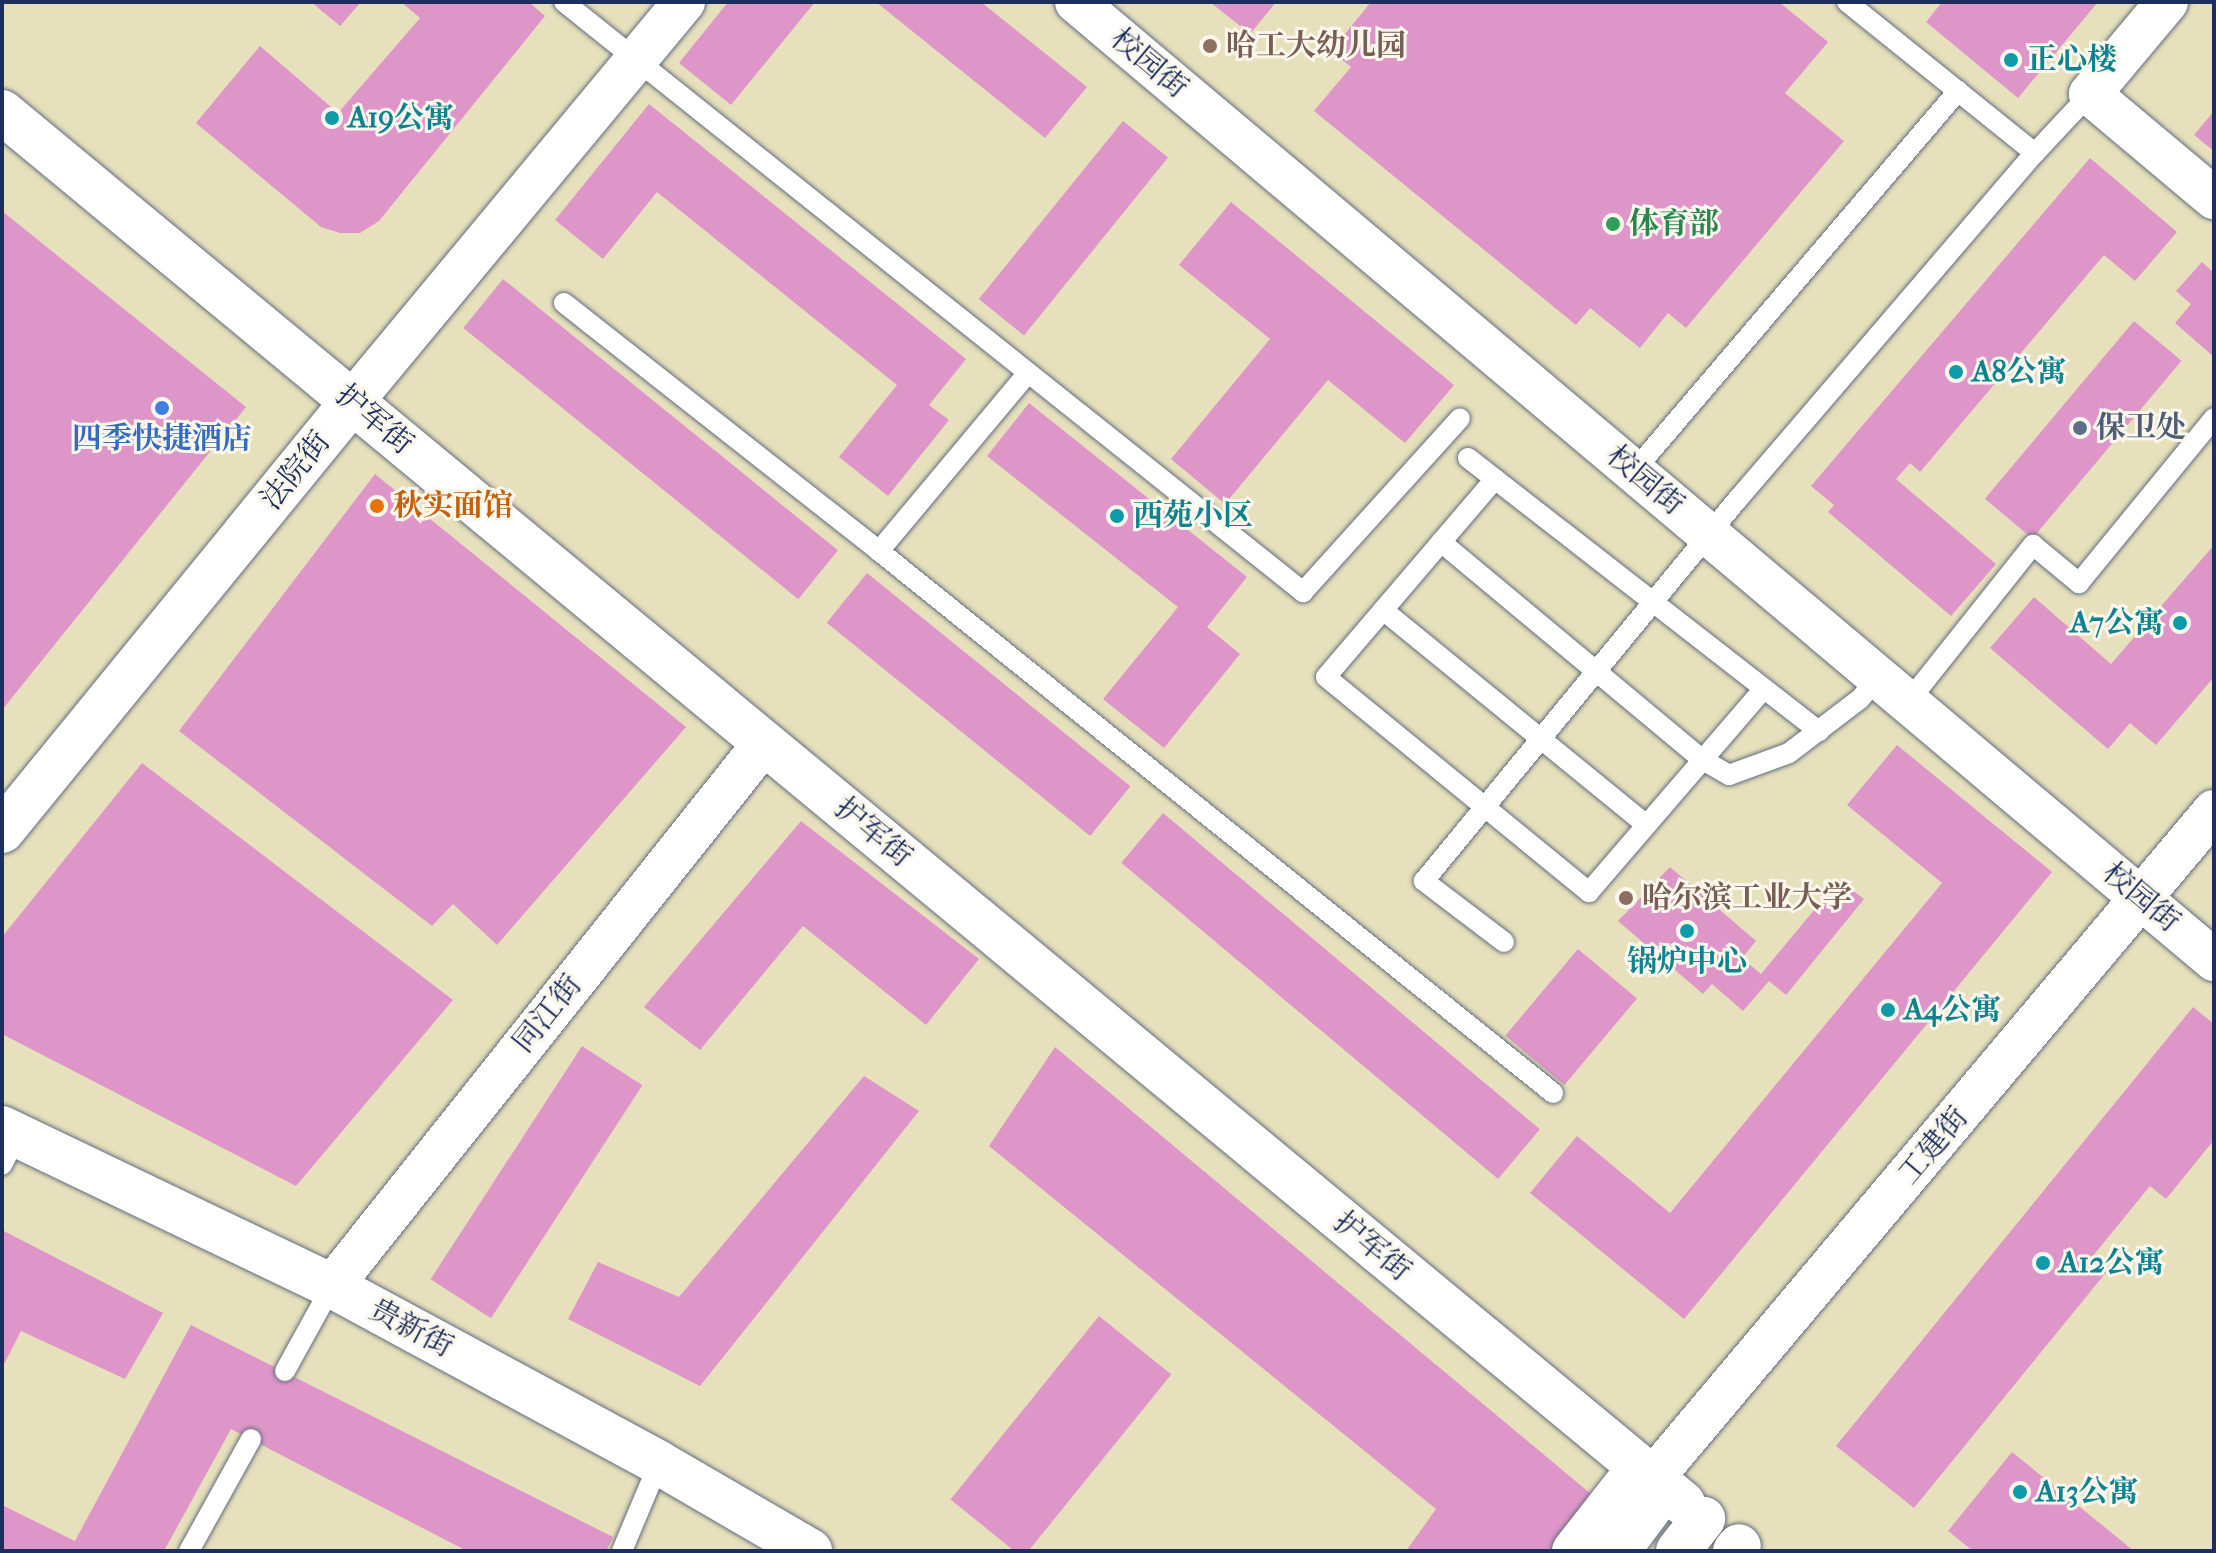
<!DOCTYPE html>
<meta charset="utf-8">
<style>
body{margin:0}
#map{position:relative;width:2216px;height:1553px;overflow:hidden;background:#e7e0bc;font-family:"IM FELL French Canon","Noto Serif SC",serif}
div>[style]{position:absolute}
.building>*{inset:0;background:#de96c9;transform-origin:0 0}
.roads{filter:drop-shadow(0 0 2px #626d7f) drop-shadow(0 0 2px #626d7f)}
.service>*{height:20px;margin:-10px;padding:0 10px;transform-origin:10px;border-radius:10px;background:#fff}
.minor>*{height:42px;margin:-21px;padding:0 21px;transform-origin:21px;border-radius:21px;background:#fff}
.tertiary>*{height:44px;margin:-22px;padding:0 22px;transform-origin:22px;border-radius:22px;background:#fff}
.dots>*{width:22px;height:22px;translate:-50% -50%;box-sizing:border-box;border:4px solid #fbf7ec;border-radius:50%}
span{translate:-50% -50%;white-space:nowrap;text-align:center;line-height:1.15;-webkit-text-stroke:6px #fbf7ec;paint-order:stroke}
.education-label{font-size:30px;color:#785e54;font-weight:700}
.left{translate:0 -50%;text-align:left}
.culture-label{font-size:30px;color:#0d838f;font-weight:700}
.right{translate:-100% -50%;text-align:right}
.street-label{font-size:30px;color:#1b2f5e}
.leisure-label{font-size:30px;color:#27864d;font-weight:700}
.service-label{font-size:30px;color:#4e5e75;font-weight:700}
.shop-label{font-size:30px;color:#366cbe;font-weight:700}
.food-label{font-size:30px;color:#c56008;font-weight:700}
.frame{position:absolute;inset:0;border:4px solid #1b2f5e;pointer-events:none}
</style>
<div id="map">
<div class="building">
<i style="clip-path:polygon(311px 2px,361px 2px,340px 26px)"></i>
<i style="clip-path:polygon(401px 2px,529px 2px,545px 16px,379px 221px,360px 233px,340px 233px,321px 227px,196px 123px,260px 46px,338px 113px,420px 18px)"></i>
<i style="clip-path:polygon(728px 2px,815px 2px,731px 105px,679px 63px)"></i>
<i style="clip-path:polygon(876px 2px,981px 2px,1087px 87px,1045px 138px)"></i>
<i style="clip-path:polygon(1210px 2px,1276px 2px,1250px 34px)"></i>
<i style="clip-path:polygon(1371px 2px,1779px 2px,1828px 42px,1785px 93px,1844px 141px,1686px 328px,1668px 313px,1640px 348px,1590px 308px,1576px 325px,1314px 111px,1351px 67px,1331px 51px)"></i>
<i style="clip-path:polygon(1942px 2px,2098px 2px,2018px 98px,1926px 22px)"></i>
<i style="clip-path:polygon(649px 104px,966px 359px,929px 405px,949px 420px,888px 496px,839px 457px,897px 385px,657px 192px,603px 259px,555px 220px)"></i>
<i style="clip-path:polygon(2214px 111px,2214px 151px,2194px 135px)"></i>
<i style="left:1123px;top:121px;width:58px;height:229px;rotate:39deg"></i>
<i style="clip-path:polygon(2090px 158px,2177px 232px,2135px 281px,2104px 255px,1920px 472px,1910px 463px,1896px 479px,1996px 564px,1951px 616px,1828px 512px,1834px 505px,1811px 486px)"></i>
<i style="clip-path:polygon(1231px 202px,1454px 385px,1405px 443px,1328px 380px,1225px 504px,1171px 459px,1270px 339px,1179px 265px)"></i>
<i style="clip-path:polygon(2px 211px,246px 407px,2px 710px)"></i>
<i style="clip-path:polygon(2202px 262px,2214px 273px,2214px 357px,2175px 323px,2191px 304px,2176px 291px)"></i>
<i style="left:503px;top:279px;width:431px;height:63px;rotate:39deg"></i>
<i style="left:2134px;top:321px;width:62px;height:232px;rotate:40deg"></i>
<i style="clip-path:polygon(1029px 403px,1247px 577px,1207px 627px,1240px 654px,1164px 748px,1103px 699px,1178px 607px,987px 456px)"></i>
<i style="clip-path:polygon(375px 474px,686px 727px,497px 945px,453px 904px,432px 926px,179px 731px)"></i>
<i style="clip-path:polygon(2214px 545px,2214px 677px,2156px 745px,2130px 723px,2108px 749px,1990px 648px,2034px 597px,2111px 664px)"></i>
<i style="left:867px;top:573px;width:339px;height:64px;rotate:39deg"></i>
<i style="clip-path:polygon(1897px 745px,2052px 872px,1684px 1319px,1530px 1193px,1577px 1136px,1670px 1213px,1942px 883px,1847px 805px)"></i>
<i style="clip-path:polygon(142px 763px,453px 1000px,296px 1186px,2px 1034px,2px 937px)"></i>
<i style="left:1163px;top:813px;width:492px;height:65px;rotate:40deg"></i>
<i style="clip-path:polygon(801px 821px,979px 959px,926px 1025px,803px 926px,700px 1050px,644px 1007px)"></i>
<i style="clip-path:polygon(1670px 867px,1756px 941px,1742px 958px,1761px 974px,1839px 880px,1864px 899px,1786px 995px,1769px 981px,1743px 1011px,1712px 984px,1703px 994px,1618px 921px)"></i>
<i style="left:1578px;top:949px;width:77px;height:113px;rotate:40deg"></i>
<i style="clip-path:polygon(2193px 1007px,2214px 1024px,2214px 1140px,2166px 1199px,2150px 1186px,2092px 1257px,2108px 1270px,1914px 1508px,1836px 1446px)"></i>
<i style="left:582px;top:1046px;width:72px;height:278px;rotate:33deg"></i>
<i style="clip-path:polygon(1055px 1047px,1597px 1499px,1557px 1551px,1406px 1551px,1436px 1509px,989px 1146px)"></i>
<i style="clip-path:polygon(864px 1076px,919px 1111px,700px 1386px,568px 1319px,598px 1262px,679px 1297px)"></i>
<i style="clip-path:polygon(2px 1230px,163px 1313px,125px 1379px,21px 1331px,2px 1368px)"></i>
<i style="left:1099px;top:1316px;width:93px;height:236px;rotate:39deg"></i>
<i style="clip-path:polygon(191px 1325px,613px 1537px,606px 1551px,467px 1551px,231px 1429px,164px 1551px,2px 1551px,2px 1505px,75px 1541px)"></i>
<i style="clip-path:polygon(2012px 1452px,2134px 1551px,1973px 1551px,1948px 1531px)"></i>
</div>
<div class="roads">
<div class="service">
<i style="left:564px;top:2px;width:946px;rotate:38.6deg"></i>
<i style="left:1303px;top:592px;width:234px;rotate:-47.9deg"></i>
<i style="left:1847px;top:2px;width:241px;rotate:38.8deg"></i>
<i style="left:2035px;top:153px;width:81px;rotate:-47deg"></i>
<i style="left:564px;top:303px;width:401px;rotate:38.2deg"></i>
<i style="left:1027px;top:374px;width:231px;rotate:129.9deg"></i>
<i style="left:879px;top:551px;width:865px;rotate:38.8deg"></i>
<i style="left:1468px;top:458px;width:445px;rotate:37.9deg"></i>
<i style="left:1633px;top:472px;width:501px;rotate:-49.54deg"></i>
<i style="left:1495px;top:479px;width:260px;rotate:130.5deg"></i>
<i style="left:1326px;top:677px;width:340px;rotate:39.3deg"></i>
<i style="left:1589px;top:892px;width:267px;rotate:-49.3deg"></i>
<i style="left:1441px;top:542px;width:341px;rotate:39.8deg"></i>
<i style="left:1703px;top:760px;width:30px;rotate:30deg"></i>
<i style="left:1729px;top:775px;width:64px;rotate:-20.1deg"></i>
<i style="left:1789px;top:753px;width:89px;rotate:-37.3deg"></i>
<i style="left:1860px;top:699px;width:28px;rotate:-51deg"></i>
<i style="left:1383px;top:610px;width:340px;rotate:39.2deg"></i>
<i style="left:1908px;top:702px;width:201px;rotate:-51.5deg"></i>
<i style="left:2033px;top:545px;width:60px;rotate:39.6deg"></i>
<i style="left:2079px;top:583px;width:213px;rotate:-50.7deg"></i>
<i style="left:1504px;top:942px;width:101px;rotate:-142.7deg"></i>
<i style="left:1424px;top:881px;width:494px;rotate:-50.6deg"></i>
<i style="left:1738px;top:499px;width:456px;rotate:-49.4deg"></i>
<i style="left:2px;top:1165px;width:33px;rotate:-63deg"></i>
<i style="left:285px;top:1371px;width:97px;rotate:-61.1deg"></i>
<i style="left:189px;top:1551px;width:128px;rotate:-61deg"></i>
<i style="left:622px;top:1551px;width:95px;rotate:-67.2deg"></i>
</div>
<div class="minor">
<i style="left:1076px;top:2px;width:1488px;rotate:40.09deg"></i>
<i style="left:2167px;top:2px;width:120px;rotate:129.9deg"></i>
<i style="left:2090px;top:94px;width:162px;rotate:40deg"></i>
<i style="left:352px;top:402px;width:520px;rotate:-50.31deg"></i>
<i style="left:332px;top:1286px;width:694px;rotate:-51.49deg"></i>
<i style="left:1652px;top:1479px;width:873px;rotate:-49.93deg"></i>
</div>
<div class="tertiary">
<i style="left:2px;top:112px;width:2182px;rotate:39.61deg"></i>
<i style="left:2px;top:831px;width:554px;rotate:-50.79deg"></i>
<i style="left:2px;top:1128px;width:366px;rotate:25.6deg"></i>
<i style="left:332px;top:1286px;width:372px;rotate:28.4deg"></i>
<i style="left:659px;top:1463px;width:175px;rotate:30.2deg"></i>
<i style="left:1574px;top:1551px;width:105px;rotate:-51.9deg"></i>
<i style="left:1618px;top:1551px;width:77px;rotate:-53.4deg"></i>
<i style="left:1678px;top:1551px;width:41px;rotate:-52deg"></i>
<i style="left:1735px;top:1551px;width:6px;rotate:-51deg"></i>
</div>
</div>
<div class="dots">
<i style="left:1210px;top:46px;background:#8d6e63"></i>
<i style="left:2011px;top:60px;background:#0f9aa8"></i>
<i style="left:332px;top:118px;background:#0f9aa8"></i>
<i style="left:1613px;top:224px;background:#2e9e5b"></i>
<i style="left:1956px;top:372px;background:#0f9aa8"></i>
<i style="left:162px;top:408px;background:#3f7fe0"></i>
<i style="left:2080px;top:428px;background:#5c6f8a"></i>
<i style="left:377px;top:506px;background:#e8710a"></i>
<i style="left:1117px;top:516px;background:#0f9aa8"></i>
<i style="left:2180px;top:623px;background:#0f9aa8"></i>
<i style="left:1626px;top:898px;background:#8d6e63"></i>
<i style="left:1687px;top:931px;background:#0f9aa8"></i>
<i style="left:1888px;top:1010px;background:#0f9aa8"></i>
<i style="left:2043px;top:1263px;background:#0f9aa8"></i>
<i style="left:2020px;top:1492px;background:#0f9aa8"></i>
</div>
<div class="education-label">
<span class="left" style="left:1226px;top:46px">哈工大幼儿园</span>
<span class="left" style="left:1642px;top:898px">哈尔滨工业大学</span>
</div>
<div class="culture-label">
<span class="left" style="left:2027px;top:60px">正心楼</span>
<span class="left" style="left:348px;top:118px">A19公寓</span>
<span class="left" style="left:1972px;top:372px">A8公寓</span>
<span class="left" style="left:1133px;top:516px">西苑小区</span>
<span class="right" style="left:2164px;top:623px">A7公寓</span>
<span style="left:1687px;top:962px">锅炉中心</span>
<span class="left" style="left:1904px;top:1010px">A4公寓</span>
<span class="left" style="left:2059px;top:1263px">A12公寓</span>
<span class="left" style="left:2036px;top:1492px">A13公寓</span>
</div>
<div class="street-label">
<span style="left:1149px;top:64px;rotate:40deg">校园街</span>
<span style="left:374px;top:420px;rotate:40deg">护军街</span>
<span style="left:296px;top:471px;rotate:-51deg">法院街</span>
<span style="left:1645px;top:481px;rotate:40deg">校园街</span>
<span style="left:873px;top:833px;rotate:40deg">护军街</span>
<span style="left:2141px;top:898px;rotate:40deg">校园街</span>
<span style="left:548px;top:1014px;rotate:-51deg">同江街</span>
<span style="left:1934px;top:1146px;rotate:-50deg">工建街</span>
<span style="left:1372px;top:1247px;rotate:40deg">护军街</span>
<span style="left:411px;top:1329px;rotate:28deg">贵新街</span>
</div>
<div class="leisure-label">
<span class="left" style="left:1629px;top:224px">体育部</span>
</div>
<div class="service-label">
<span class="left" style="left:2096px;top:428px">保卫处</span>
</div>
<div class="shop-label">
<span style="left:162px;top:439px">四季快捷酒店</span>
</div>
<div class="food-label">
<span class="left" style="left:393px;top:506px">秋实面馆</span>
</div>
<div class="frame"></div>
</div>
